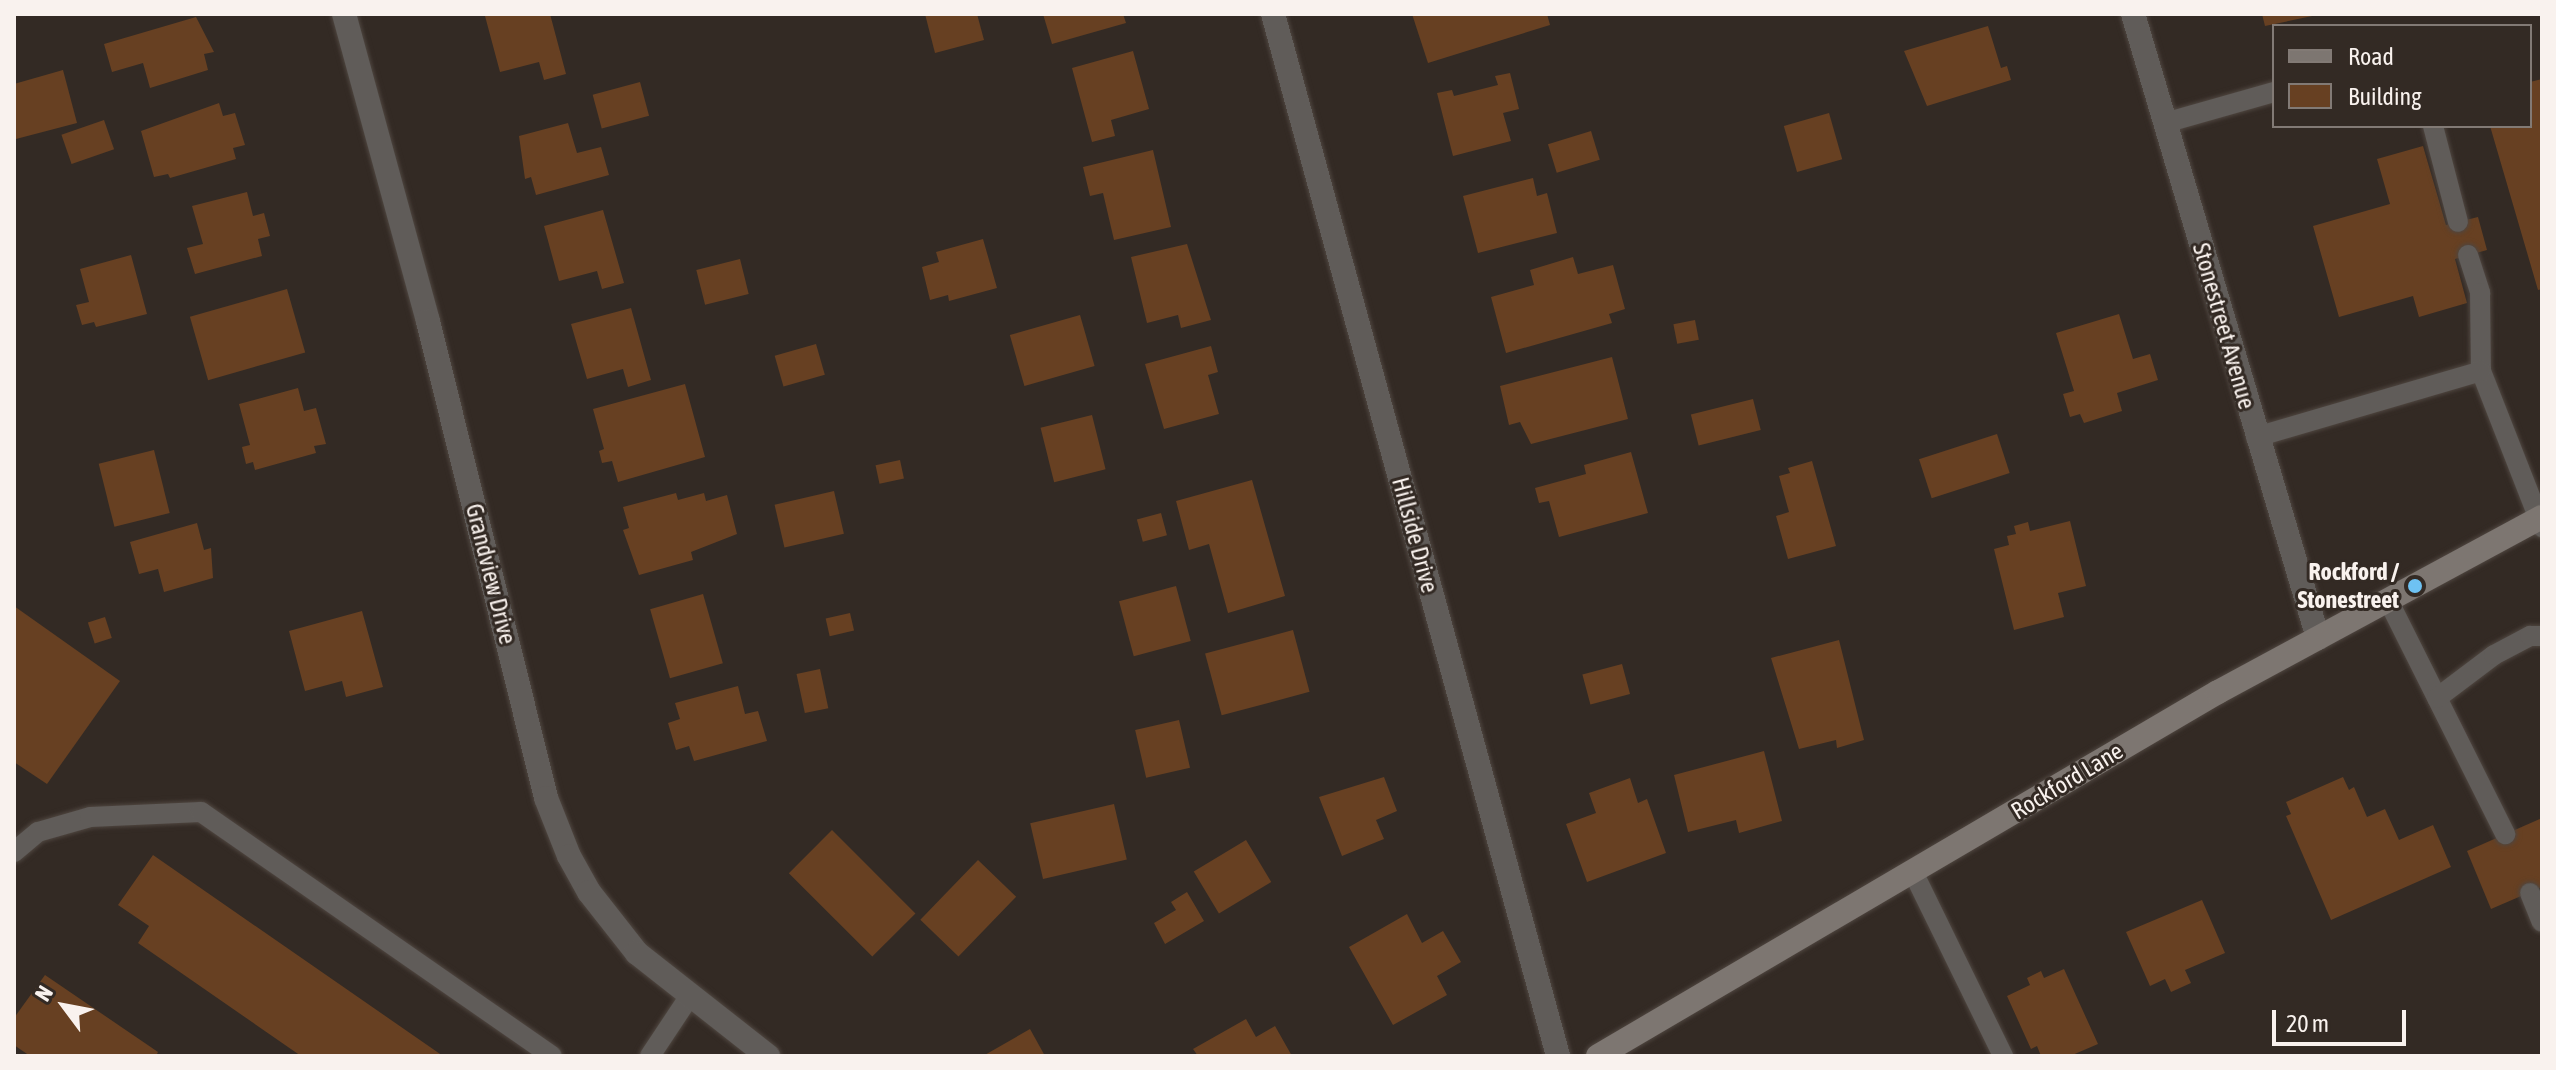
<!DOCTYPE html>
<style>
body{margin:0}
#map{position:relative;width:2556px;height:1070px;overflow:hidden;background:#332a24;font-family:"Asap Condensed",sans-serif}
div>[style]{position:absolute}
.building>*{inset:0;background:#674022;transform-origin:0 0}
.roads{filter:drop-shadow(0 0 2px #4f4640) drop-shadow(0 0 2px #4f4640)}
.service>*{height:20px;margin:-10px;padding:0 10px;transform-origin:10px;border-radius:10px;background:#605c59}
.minor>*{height:24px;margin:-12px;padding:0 12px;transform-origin:12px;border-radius:12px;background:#605c59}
.secondary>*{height:24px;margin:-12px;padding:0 12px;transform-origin:12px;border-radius:12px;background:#7d7671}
.dots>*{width:22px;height:22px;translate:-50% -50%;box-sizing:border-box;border:4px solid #332a24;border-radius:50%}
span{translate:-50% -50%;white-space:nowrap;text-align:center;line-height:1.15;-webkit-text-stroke:6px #332a24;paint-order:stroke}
.street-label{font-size:24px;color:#f9f2ee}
.poi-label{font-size:24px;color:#f9f2ee;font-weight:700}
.right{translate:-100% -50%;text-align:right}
.frame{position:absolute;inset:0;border:16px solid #f9f2ee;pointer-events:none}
.legend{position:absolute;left:2272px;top:24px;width:260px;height:104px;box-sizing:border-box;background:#332a24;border:2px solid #827a75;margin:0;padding:10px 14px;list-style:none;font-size:24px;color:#f9f2ee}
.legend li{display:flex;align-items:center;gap:16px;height:40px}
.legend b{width:40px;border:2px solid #827a75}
.north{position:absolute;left:24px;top:966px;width:80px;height:80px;-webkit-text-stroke:6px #332a24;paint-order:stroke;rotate:302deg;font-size:22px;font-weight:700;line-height:32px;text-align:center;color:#f9f2ee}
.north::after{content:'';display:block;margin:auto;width:28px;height:36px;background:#f9f2ee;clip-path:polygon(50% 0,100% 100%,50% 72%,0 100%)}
.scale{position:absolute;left:2272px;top:1010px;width:134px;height:36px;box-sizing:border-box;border:4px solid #f9f2ee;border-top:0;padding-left:10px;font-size:24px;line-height:28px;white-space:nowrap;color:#f9f2ee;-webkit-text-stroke:6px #332a24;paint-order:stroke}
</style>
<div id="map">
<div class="building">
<i style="clip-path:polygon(494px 14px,550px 14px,566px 74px,544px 80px,539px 62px,500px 72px,485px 16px)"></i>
<i style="clip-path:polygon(925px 14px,977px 14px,984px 40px,935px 53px)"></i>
<i style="clip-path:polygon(1043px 14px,1123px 14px,1126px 23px,1052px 44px)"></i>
<i style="clip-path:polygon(1412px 14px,1547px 14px,1550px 25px,1428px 63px)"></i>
<i style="clip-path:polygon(2262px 14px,2317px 14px,2317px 15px,2265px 26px)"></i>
<i style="clip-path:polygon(196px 17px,214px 52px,204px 54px,208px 70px,150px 88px,143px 63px,112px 72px,104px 44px)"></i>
<i style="clip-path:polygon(1988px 26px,2001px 68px,2007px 66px,2011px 80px,1927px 106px,1904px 51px)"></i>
<i style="clip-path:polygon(1133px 51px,1149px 109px,1111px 120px,1115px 136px,1092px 142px,1072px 68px)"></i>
<i style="clip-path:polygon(63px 70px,77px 123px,16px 139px,14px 84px)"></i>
<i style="clip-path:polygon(1510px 73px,1519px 109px,1503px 113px,1511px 141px,1453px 156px,1437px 93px,1452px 90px,1454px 96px,1498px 85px,1495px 76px)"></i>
<i style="clip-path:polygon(2542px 79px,2542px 289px,2538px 290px,2490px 126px,2530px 126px,2530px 82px)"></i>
<i style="left:640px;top:82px;width:35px;height:49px;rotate:75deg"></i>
<i style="clip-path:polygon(219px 103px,223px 116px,235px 113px,245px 145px,233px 148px,236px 159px,170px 178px,168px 174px,154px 177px,141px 131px)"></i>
<i style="left:1829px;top:113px;width:48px;height:47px;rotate:74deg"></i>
<i style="left:104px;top:120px;width:31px;height:45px;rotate:71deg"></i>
<i style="clip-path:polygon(568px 123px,577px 153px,601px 147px,609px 175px,536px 195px,531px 177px,525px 179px,519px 136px)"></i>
<i style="left:1591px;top:131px;width:30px;height:45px;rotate:73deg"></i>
<i style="clip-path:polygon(2423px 146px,2446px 225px,2478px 217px,2487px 250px,2455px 259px,2467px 303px,2419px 317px,2413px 296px,2339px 317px,2313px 226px,2390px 204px,2377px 159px)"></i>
<i style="clip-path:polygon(1153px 150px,1171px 227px,1114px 240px,1103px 193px,1090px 196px,1083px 167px)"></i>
<i style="clip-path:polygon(1533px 178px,1537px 196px,1547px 193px,1557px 233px,1478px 253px,1463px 196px)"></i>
<i style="clip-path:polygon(247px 192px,253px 216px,264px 213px,270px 236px,258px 239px,262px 256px,195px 274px,187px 248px,203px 244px,192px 206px)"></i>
<i style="clip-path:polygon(603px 210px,624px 283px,602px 289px,597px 271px,559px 281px,544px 226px)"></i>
<i style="clip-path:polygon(983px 239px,997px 288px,949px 301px,948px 295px,930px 300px,922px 267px,939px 262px,936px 252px)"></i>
<i style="clip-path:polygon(1187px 244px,1211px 320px,1181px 328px,1178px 315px,1147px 323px,1131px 257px)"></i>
<i style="clip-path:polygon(131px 255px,147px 314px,96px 327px,94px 322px,82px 325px,76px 305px,89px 302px,80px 269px)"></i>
<i style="clip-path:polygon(1573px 257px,1578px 274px,1613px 265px,1625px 309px,1609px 314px,1612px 323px,1506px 353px,1491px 297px,1534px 285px,1530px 270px)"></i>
<i style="left:740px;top:259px;width:36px;height:45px;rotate:76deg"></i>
<i style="left:287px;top:289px;width:66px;height:101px;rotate:74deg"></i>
<i style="clip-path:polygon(631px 308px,651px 380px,628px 387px,623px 369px,587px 379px,571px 324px)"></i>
<i style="clip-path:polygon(2119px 314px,2133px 359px,2150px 354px,2158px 380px,2117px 393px,2122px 411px,2084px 423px,2080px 414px,2070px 417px,2063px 394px,2074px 391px,2056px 333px)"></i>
<i style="left:1080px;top:315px;width:53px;height:73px;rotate:74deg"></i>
<i style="left:1695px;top:320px;width:20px;height:22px;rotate:79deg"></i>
<i style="left:816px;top:344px;width:32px;height:43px;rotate:74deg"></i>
<i style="clip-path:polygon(1211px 346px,1218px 372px,1208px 375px,1219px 414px,1164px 429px,1145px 364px)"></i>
<i style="clip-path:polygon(1612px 357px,1628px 419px,1531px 444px,1520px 422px,1509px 425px,1500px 386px)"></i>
<i style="clip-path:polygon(685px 384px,705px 457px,618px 482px,612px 461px,602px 463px,599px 451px,604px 449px,593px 409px)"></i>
<i style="clip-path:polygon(298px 388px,304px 411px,316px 408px,326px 444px,314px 446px,316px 453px,255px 470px,253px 462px,246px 464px,242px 447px,250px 445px,239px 404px)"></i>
<i style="left:1753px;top:399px;width:32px;height:64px;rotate:76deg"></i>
<i style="left:1092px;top:415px;width:56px;height:53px;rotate:76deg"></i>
<i style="left:1997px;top:434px;width:41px;height:82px;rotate:72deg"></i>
<i style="left:154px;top:450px;width:65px;height:57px;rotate:76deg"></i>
<i style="clip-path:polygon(1631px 452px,1648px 513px,1559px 537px,1549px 501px,1539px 503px,1535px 488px,1586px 474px,1584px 465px)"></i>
<i style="left:900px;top:460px;width:19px;height:25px;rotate:78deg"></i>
<i style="clip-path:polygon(1812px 461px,1836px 546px,1788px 559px,1776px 516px,1789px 512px,1779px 476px,1790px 473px,1788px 468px)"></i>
<i style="clip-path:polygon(1252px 480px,1285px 596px,1228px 613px,1209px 544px,1189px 550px,1176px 501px)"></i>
<i style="left:834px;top:491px;width:44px;height:61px;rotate:77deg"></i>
<i style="clip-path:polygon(676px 493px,678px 500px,704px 493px,706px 501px,727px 495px,737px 534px,691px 552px,693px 560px,639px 575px,623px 530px,629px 528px,623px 507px)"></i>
<i style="left:1161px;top:513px;width:23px;height:25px;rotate:75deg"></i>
<i style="clip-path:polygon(2070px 521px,2086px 586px,2058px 593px,2064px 617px,2014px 630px,1994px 549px,2009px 545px,2007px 536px,2016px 534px,2014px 526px,2028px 522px,2030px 531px)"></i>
<i style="clip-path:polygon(197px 523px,204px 550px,211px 548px,213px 578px,164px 592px,158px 569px,139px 574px,130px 542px)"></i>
<i style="left:1176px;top:586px;width:57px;height:59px;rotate:75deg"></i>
<i style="left:703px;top:594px;width:72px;height:55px;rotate:74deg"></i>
<i style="clip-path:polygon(14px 606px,120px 681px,47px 784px,14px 762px)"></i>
<i style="clip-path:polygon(362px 611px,383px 687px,346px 697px,342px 681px,305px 691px,289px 631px)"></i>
<i style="left:850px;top:613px;width:18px;height:25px;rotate:77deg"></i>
<i style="left:105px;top:617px;width:22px;height:18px;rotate:72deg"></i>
<i style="left:1293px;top:630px;width:64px;height:91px;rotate:75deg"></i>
<i style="clip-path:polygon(1839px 640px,1864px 740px,1837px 748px,1836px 740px,1799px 749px,1771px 658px)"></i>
<i style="left:1622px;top:664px;width:31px;height:41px;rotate:75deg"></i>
<i style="left:820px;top:669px;width:40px;height:24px;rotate:78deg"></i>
<i style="clip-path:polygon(738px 686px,745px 714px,758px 711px,767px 741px,694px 761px,689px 746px,676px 750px,668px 723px,680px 719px,675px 703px)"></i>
<i style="left:1179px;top:720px;width:49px;height:45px;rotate:77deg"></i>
<i style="clip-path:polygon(1764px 751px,1782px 821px,1739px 833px,1736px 820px,1688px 832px,1674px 775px)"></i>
<i style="clip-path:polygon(1384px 777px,1397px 811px,1376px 820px,1384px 839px,1342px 856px,1319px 797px)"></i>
<i style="clip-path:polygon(2343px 777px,2349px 790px,2354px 787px,2367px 817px,2385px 809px,2399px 840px,2433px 825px,2451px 867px,2331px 920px,2286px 816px,2291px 814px,2286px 802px)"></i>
<i style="clip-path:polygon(1630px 778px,1638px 803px,1647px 799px,1666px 853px,1587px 882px,1566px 824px,1596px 813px,1589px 793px)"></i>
<i style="left:1114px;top:804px;width:57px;height:86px;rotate:77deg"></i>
<i style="clip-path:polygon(2542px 818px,2542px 887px,2491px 909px,2467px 851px)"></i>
<i style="left:832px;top:830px;width:118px;height:61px;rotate:45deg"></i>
<i style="left:1246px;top:840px;width:49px;height:61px;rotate:59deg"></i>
<i style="clip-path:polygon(153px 855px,443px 1056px,301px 1056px,138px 943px,149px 926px,118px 905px)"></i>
<i style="left:978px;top:860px;width:53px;height:83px;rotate:44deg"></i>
<i style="clip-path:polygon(1187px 892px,1204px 921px,1165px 944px,1154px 923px,1176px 910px,1171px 902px)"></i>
<i style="clip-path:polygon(2202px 900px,2225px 953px,2185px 970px,2191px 983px,2171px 992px,2165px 979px,2150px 986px,2126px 932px)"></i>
<i style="clip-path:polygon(1407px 914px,1422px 943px,1443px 931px,1461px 962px,1437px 976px,1447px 995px,1393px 1025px,1349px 947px)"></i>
<i style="clip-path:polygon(2064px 969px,2098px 1044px,2070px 1056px,2041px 1056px,2037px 1046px,2031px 1049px,2007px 996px,2030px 985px,2027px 978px,2041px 971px,2044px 978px)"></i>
<i style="clip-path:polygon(45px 975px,158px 1052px,156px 1056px,30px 1056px,14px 1045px,14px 1018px)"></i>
<i style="clip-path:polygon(1246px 1019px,1256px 1037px,1275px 1026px,1292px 1056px,1198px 1056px,1193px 1049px)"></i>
<i style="clip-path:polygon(1030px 1029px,1045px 1056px,983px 1056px)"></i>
</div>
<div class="roads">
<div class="service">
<i style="left:2165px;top:123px;width:113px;rotate:-15.9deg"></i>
<i style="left:2433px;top:126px;width:99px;rotate:75.4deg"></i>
<i style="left:2468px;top:255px;width:40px;rotate:72deg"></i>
<i style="left:2480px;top:293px;width:78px;rotate:89.3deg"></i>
<i style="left:2481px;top:371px;width:168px;rotate:68.6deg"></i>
<i style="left:2256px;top:437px;width:234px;rotate:-16.3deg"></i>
<i style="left:2388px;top:600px;width:262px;rotate:63.4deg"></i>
<i style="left:2437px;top:698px;width:71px;rotate:-37deg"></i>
<i style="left:2494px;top:655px;width:41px;rotate:-27.8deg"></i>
<i style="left:2530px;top:636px;width:12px"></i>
<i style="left:14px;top:852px;width:31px;rotate:-40deg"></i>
<i style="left:38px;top:832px;width:54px;rotate:-16.1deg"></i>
<i style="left:90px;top:817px;width:111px;rotate:-2.6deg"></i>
<i style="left:201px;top:812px;width:427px;rotate:34.8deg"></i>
<i style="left:1913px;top:872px;width:205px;rotate:63.9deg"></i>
<i style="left:2530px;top:893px;width:31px;rotate:68deg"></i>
<i style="left:650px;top:1056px;width:71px;rotate:-56.5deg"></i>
</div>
<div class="minor">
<i style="left:344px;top:14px;width:318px;rotate:74.7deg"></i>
<i style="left:428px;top:321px;width:491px;rotate:76.1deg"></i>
<i style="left:546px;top:798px;width:62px;rotate:68.4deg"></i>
<i style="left:569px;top:856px;width:41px;rotate:60.9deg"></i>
<i style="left:589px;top:892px;width:78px;rotate:51.8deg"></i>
<i style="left:637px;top:953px;width:167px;rotate:38.2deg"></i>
<i style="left:1273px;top:14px;width:1080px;rotate:74.7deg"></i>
<i style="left:2133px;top:14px;width:651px;rotate:73.49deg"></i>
</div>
<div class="secondary">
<i style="left:1598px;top:1056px;width:719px;rotate:-30.42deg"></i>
<i style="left:2218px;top:692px;width:368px;rotate:-28.4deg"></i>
</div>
</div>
<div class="dots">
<i style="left:2415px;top:586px;background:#6ec2f3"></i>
</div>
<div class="street-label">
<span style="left:2224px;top:326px;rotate:74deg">Stonestreet Avenue</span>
<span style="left:1415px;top:535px;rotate:75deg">Hillside Drive</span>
<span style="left:491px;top:574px;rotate:76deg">Grandview Drive</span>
<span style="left:2067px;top:781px;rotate:-31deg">Rockford Lane</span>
</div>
<div class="poi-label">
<span class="right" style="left:2399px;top:586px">Rockford /<br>Stonestreet</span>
</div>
<div class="frame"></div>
<ul class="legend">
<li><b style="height:10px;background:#7d7671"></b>Road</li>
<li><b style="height:22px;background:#674022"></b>Building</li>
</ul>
<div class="north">N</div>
<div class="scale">20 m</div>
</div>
